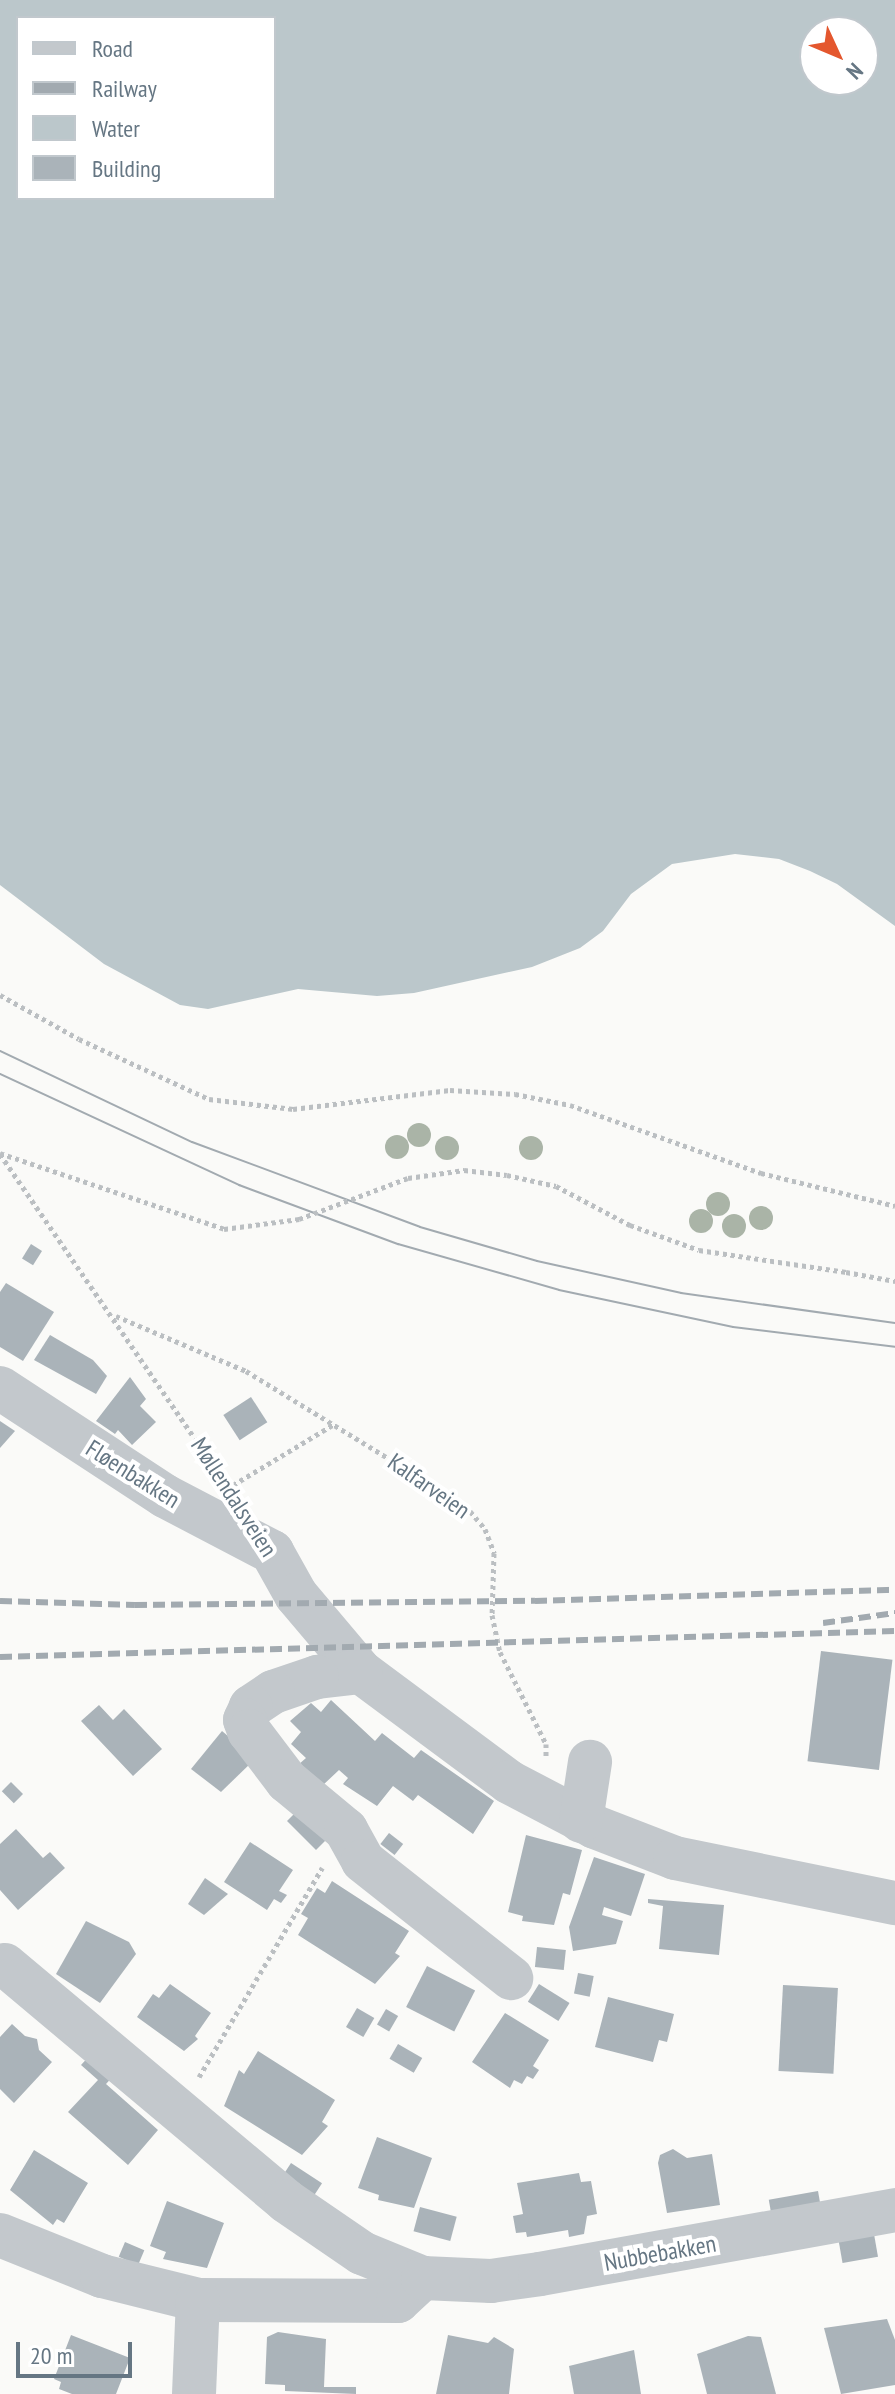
<!DOCTYPE html>
<meta charset="utf-8">
<style>
body{margin:0}
#map{position:relative;width:895px;height:2394px;overflow:hidden;background:#fafaf8;font-family:"PT Sans Narrow",sans-serif}
div>[style]{position:absolute}
.water>*{inset:0;background:#bbc7cb}
.building>*{inset:0;background:#aab3b9;transform-origin:0 0}
.path>*{height:5px;margin-top:-2.5px;transform-origin:0;background:repeating-linear-gradient(90deg,#bbbfc2 0 4px,transparent 0 8px)}
.minor>*{height:44px;margin:-22px;padding:0 22px;transform-origin:22px;border-radius:22px;background:#c3c8cc}
.tram>*{height:2px;margin:-1px;padding:0 1px;transform-origin:1px;border-radius:1px;background:#a2aab0}
.rail>*{height:6px;margin-top:-3px;transform-origin:0;background:repeating-linear-gradient(90deg,#a2aab0 0 12px,transparent 0 18px)}
.path-bridge>*{height:5px;margin-top:-2.5px;transform-origin:0;background:repeating-linear-gradient(90deg,#bbbfc2 0 4px,transparent 0 8px)}
.trees>*{width:24px;height:24px;margin:-12px;border-radius:50%;background:#aab4a7}
span{translate:-50% -50%;white-space:nowrap;text-align:center;line-height:1.15;-webkit-text-stroke:8px #fff;paint-order:stroke}
.street-label{font-size:24px;color:#657683}
.legend{position:absolute;left:16px;top:16px;width:260px;height:184px;box-sizing:border-box;background:#fff;border:2px solid #c1c8cd;margin:0;padding:10px 14px;list-style:none;font-size:24px;color:#657683}
.legend li{display:flex;align-items:center;gap:16px;height:40px}
.legend b{width:40px;border:2px solid #c1c8cd}
.north{position:absolute;left:799px;top:16px;width:80px;height:80px;box-sizing:border-box;background:#fff;border:2px solid #c1c8cd;border-radius:50%;rotate:134deg;font-size:22px;font-weight:700;line-height:32px;text-align:center;color:#657683}
.north::after{content:'';display:block;margin:auto;width:28px;height:36px;background:#e4572e;clip-path:polygon(50% 0,100% 100%,50% 72%,0 100%)}
.scale{position:absolute;left:16px;top:2342px;width:116px;height:36px;box-sizing:border-box;border:4px solid #657683;border-top:0;padding-left:10px;font-size:24px;line-height:28px;white-space:nowrap;color:#657683;-webkit-text-stroke:6px #fff;paint-order:stroke}
</style>
<div id="map">
<div class="water">
<i style="clip-path:polygon(evenodd,0 0,895px 0,895px 926px,837px 884px,810px 871px,779px 859px,735px 854px,672px 864px,631px 894px,603px 931px,580px 948px,532px 967px,414px 993px,377px 996px,298px 989px,208px 1009px,180px 1005px,104px 964px,0 885px,0 0,18px 18px,274px 18px,274px 198px,18px 198px,18px 18px,0 0,815px 32px,863px 32px,863px 80px,815px 80px,815px 32px)"></i>
</div>
<div class="building">
<i style="left:31px;top:1244px;width:13px;height:17px;rotate:32deg"></i>
<i style="clip-path:polygon(6px 1283px,54px 1312px,23px 1361px,0 1347px,0 1292px)"></i>
<i style="clip-path:polygon(50px 1335px,93px 1360px,107px 1376px,96px 1394px,34px 1360px)"></i>
<i style="clip-path:polygon(130px 1377px,146px 1399px,140px 1406px,156px 1422px,132px 1445px,118px 1430px,115px 1434px,96px 1421px)"></i>
<i style="left:251px;top:1397px;width:30px;height:33px;rotate:57deg"></i>
<i style="clip-path:polygon(0 1421px,15px 1431px,0 1448px)"></i>
<i style="left:821px;top:1651px;width:72px;height:111px;rotate:7deg"></i>
<i style="clip-path:polygon(331px 1700px,375px 1741px,382px 1733px,414px 1758px,421px 1750px,494px 1801px,473px 1834px,418px 1795px,413px 1801px,393px 1786px,377px 1806px,343px 1784px,348px 1778px,339px 1770px,322px 1786px,298px 1765px,306px 1758px,291px 1744px,301px 1732px,290px 1721px,311px 1703px,321px 1712px)"></i>
<i style="clip-path:polygon(99px 1705px,113px 1720px,124px 1709px,162px 1749px,133px 1776px,81px 1721px)"></i>
<i style="clip-path:polygon(222px 1731px,255px 1759px,221px 1792px,191px 1769px)"></i>
<i style="left:11px;top:1782px;width:17px;height:13px;rotate:45deg"></i>
<i style="left:304px;top:1804px;width:41px;height:24px;rotate:45deg"></i>
<i style="clip-path:polygon(16px 1829px,43px 1858px,50px 1852px,65px 1868px,18px 1910px,0 1890px,0 1844px)"></i>
<i style="left:389px;top:1833px;width:18px;height:14px;rotate:38deg"></i>
<i style="clip-path:polygon(526px 1835px,582px 1850px,570px 1895px,563px 1893px,554px 1925px,522px 1921px,523px 1916px,508px 1912px)"></i>
<i style="clip-path:polygon(250px 1842px,293px 1870px,279px 1891px,287px 1895px,281px 1903px,274px 1899px,267px 1910px,224px 1882px)"></i>
<i style="clip-path:polygon(594px 1857px,645px 1874px,631px 1916px,604px 1907px,602px 1915px,623px 1921px,616px 1944px,573px 1951px,569px 1927px)"></i>
<i style="clip-path:polygon(205px 1878px,228px 1894px,204px 1915px,188px 1904px)"></i>
<i style="clip-path:polygon(332px 1881px,409px 1931px,395px 1953px,400px 1956px,375px 1984px,298px 1935px,308px 1918px,301px 1914px,317px 1888px,325px 1893px)"></i>
<i style="clip-path:polygon(648px 1899px,724px 1905px,719px 1955px,659px 1949px,663px 1906px,648px 1903px)"></i>
<i style="clip-path:polygon(86px 1921px,129px 1942px,136px 1954px,100px 2003px,56px 1974px)"></i>
<i style="left:537px;top:1947px;width:29px;height:20px;rotate:6deg"></i>
<i style="left:427px;top:1966px;width:54px;height:46px;rotate:27deg"></i>
<i style="left:578px;top:1973px;width:16px;height:21px;rotate:11deg"></i>
<i style="clip-path:polygon(170px 1984px,211px 2013px,195px 2036px,198px 2039px,184px 2051px,137px 2017px,153px 1994px,159px 1998px)"></i>
<i style="left:539px;top:1984px;width:36px;height:21px;rotate:32deg"></i>
<i style="left:783px;top:1985px;width:55px;height:86px;rotate:3deg"></i>
<i style="clip-path:polygon(608px 1997px,674px 2014px,667px 2042px,659px 2040px,653px 2062px,595px 2047px)"></i>
<i style="left:357px;top:2008px;width:20px;height:22px;rotate:30deg"></i>
<i style="left:386px;top:2009px;width:14px;height:18px;rotate:30deg"></i>
<i style="clip-path:polygon(505px 2013px,549px 2040px,533px 2066px,539px 2070px,533px 2079px,527px 2076px,522px 2084px,514px 2080px,510px 2088px,472px 2062px)"></i>
<i style="clip-path:polygon(12px 2024px,25px 2036px,37px 2039px,39px 2050px,52px 2062px,14px 2103px,0 2089px,0 2037px)"></i>
<i style="left:398px;top:2044px;width:28px;height:17px;rotate:30deg"></i>
<i style="clip-path:polygon(258px 2051px,335px 2100px,322px 2122px,328px 2126px,302px 2155px,224px 2106px,239px 2070px,244px 2074px)"></i>
<i style="clip-path:polygon(93px 2052px,116px 2073px,106px 2084px,158px 2130px,128px 2165px,68px 2112px,98px 2080px,81px 2065px)"></i>
<i style="clip-path:polygon(377px 2137px,432px 2158px,414px 2208px,378px 2200px,379px 2195px,358px 2188px)"></i>
<i style="clip-path:polygon(673px 2149px,687px 2158px,712px 2154px,720px 2205px,667px 2213px,658px 2163px,660px 2155px)"></i>
<i style="clip-path:polygon(34px 2150px,88px 2183px,64px 2223px,57px 2219px,53px 2225px,10px 2190px)"></i>
<i style="left:291px;top:2163px;width:37px;height:21px;rotate:33deg"></i>
<i style="clip-path:polygon(579px 2173px,581px 2182px,591px 2181px,597px 2214px,587px 2216px,584px 2234px,569px 2237px,568px 2230px,527px 2237px,526px 2232px,516px 2233px,513px 2216px,523px 2214px,517px 2183px)"></i>
<i style="left:818px;top:2191px;width:17px;height:50px;rotate:80deg"></i>
<i style="clip-path:polygon(167px 2201px,224px 2223px,207px 2268px,163px 2259px,166px 2252px,150px 2246px)"></i>
<i style="left:420px;top:2207px;width:38px;height:25px;rotate:15deg"></i>
<i style="left:874px;top:2234px;width:23px;height:36px;rotate:80deg"></i>
<i style="left:125px;top:2242px;width:21px;height:16px;rotate:23deg"></i>
<i style="clip-path:polygon(887px 2319px,895px 2340px,895px 2385px,841px 2394px,824px 2328px)"></i>
<i style="clip-path:polygon(278px 2332px,326px 2339px,324px 2387px,356px 2387px,356px 2394px,285px 2391px,285px 2385px,265px 2384px,267px 2337px)"></i>
<i style="clip-path:polygon(71px 2335px,130px 2358px,116px 2394px,72px 2394px,59px 2389px,61px 2382px,54px 2379px)"></i>
<i style="clip-path:polygon(448px 2335px,488px 2343px,494px 2337px,514px 2349px,509px 2394px,436px 2394px)"></i>
<i style="clip-path:polygon(748px 2336px,761px 2337px,776px 2394px,707px 2394px,697px 2354px)"></i>
<i style="clip-path:polygon(634px 2350px,641px 2394px,574px 2394px,569px 2366px)"></i>
</div>
<div class="path">
<i style="left:0;top:995px;width:90px;rotate:29.1deg"></i>
<i style="left:79px;top:1039px;width:143px;rotate:24.8deg"></i>
<i style="left:209px;top:1099px;width:85px;rotate:6.8deg"></i>
<i style="left:293px;top:1109px;width:158px;rotate:-6.9deg"></i>
<i style="left:450px;top:1090px;width:65px;rotate:3.5deg"></i>
<i style="left:515px;top:1094px;width:56px;rotate:11.3deg"></i>
<i style="left:570px;top:1105px;width:203px;rotate:19.6deg"></i>
<i style="left:761px;top:1173px;width:138px;rotate:13.8deg"></i>
<i style="left:0;top:1154px;width:393px;rotate:55.6deg"></i>
<i style="left:846px;top:1272px;width:50px;rotate:10.4deg"></i>
<i style="left:116px;top:1316px;width:141px;rotate:22.9deg"></i>
<i style="left:246px;top:1371px;width:257px;rotate:31.5deg"></i>
<i style="left:465px;top:1505px;width:31px;rotate:50deg"></i>
<i style="left:485px;top:1529px;width:26px;rotate:69deg"></i>
<i style="left:494px;top:1553px;width:62px;rotate:91.8deg"></i>
<i style="left:492px;top:1615px;width:38px;rotate:78deg"></i>
<i style="left:500px;top:1652px;width:103px;rotate:63.4deg"></i>
<i style="left:546px;top:1744px;width:13px;rotate:90deg"></i>
<i style="left:233px;top:1485px;width:118px;rotate:-31.1deg"></i>
<i style="left:199px;top:2077px;width:243px;rotate:-59.5deg"></i>
</div>
<div class="minor">
<i style="left:0;top:1388px;width:197px;rotate:33.2deg"></i>
<i style="left:165px;top:1496px;width:121px;rotate:27.6deg"></i>
<i style="left:272px;top:1552px;width:49px;rotate:60.8deg"></i>
<i style="left:296px;top:1595px;width:101px;rotate:49.8deg"></i>
<i style="left:361px;top:1672px;width:184px;rotate:36.6deg"></i>
<i style="left:509px;top:1782px;width:97px;rotate:27.6deg"></i>
<i style="left:595px;top:1827px;width:86px;rotate:21.2deg"></i>
<i style="left:675px;top:1858px;width:225px;rotate:11.6deg"></i>
<i style="left:361px;top:1672px;width:44px;rotate:173.5deg"></i>
<i style="left:317px;top:1677px;width:46px;rotate:161.2deg"></i>
<i style="left:273px;top:1692px;width:27px;rotate:146deg"></i>
<i style="left:251px;top:1707px;width:14px;rotate:115deg"></i>
<i style="left:245px;top:1720px;width:12px;rotate:70deg"></i>
<i style="left:249px;top:1731px;width:63px;rotate:52.8deg"></i>
<i style="left:287px;top:1781px;width:77px;rotate:39.7deg"></i>
<i style="left:346px;top:1830px;width:35px;rotate:61deg"></i>
<i style="left:363px;top:1861px;width:189px;rotate:38.3deg"></i>
<i style="left:581px;top:1821px;width:60px;rotate:-81.3deg"></i>
<i style="left:5px;top:1965px;width:367px;rotate:40deg"></i>
<i style="left:286px;top:2201px;width:92px;rotate:34.4deg"></i>
<i style="left:362px;top:2253px;width:66px;rotate:22.3deg"></i>
<i style="left:0;top:2235px;width:110px;rotate:21.9deg"></i>
<i style="left:102px;top:2276px;width:99px;rotate:14deg"></i>
<i style="left:198px;top:2300px;width:200px;rotate:0.3deg"></i>
<i style="left:398px;top:2301px;width:34px;rotate:-43deg"></i>
<i style="left:423px;top:2278px;width:68px;rotate:2.5deg"></i>
<i style="left:491px;top:2281px;width:49px;rotate:-8.1deg"></i>
<i style="left:540px;top:2274px;width:361px;rotate:-10.2deg"></i>
<i style="left:194px;top:2394px;width:94px;rotate:-87.6deg"></i>
</div>
<div class="tram">
<i style="left:0;top:1051px;width:212px;rotate:25.4deg"></i>
<i style="left:192px;top:1142px;width:243px;rotate:20.4deg"></i>
<i style="left:420px;top:1227px;width:122px;rotate:16.2deg"></i>
<i style="left:537px;top:1261px;width:148px;rotate:12.5deg"></i>
<i style="left:681px;top:1293px;width:216px;rotate:8deg"></i>
<i style="left:0;top:1074px;width:264px;rotate:24.9deg"></i>
<i style="left:239px;top:1185px;width:170px;rotate:20.4deg"></i>
<i style="left:398px;top:1244px;width:167px;rotate:15.9deg"></i>
<i style="left:559px;top:1290px;width:178px;rotate:12deg"></i>
<i style="left:733px;top:1327px;width:163px;rotate:7deg"></i>
</div>
<div class="rail">
<i style="left:0;top:1601px;width:135px;rotate:1.7deg"></i>
<i style="left:135px;top:1605px;width:400px;rotate:-0.6deg"></i>
<i style="left:535px;top:1601px;width:360px;rotate:-1.8deg"></i>
<i style="left:823px;top:1623px;width:73px;rotate:-7.9deg"></i>
<i style="left:0;top:1657px;width:895px;rotate:-1.66deg"></i>
</div>
<div class="path-bridge">
<i style="left:0;top:1153px;width:237px;rotate:18.7deg"></i>
<i style="left:224px;top:1229px;width:76px;rotate:-7.6deg"></i>
<i style="left:299px;top:1219px;width:116px;rotate:-20.6deg"></i>
<i style="left:408px;top:1178px;width:57px;rotate:-8.1deg"></i>
<i style="left:464px;top:1170px;width:43px;rotate:6.6deg"></i>
<i style="left:507px;top:1175px;width:50px;rotate:12.7deg"></i>
<i style="left:556px;top:1186px;width:84px;rotate:27.8deg"></i>
<i style="left:630px;top:1225px;width:73px;rotate:19.9deg"></i>
<i style="left:699px;top:1250px;width:149px;rotate:8.5deg"></i>
</div>
<div class="trees">
<i style="left:419px;top:1135px"></i>
<i style="left:397px;top:1147px"></i>
<i style="left:447px;top:1148px"></i>
<i style="left:531px;top:1148px"></i>
<i style="left:718px;top:1204px"></i>
<i style="left:761px;top:1218px"></i>
<i style="left:701px;top:1221px"></i>
<i style="left:734px;top:1226px"></i>
</div>
<div class="street-label">
<span style="left:133px;top:1474px;rotate:32deg">Fløenbakken</span>
<span style="left:429px;top:1486px;rotate:35deg">Kalfarveien</span>
<span style="left:234px;top:1497px;rotate:57deg">Møllendalsveien</span>
<span style="left:660px;top:2253px;rotate:-10deg">Nubbebakken</span>
</div>
<ul class="legend">
<li><b style="height:10px;background:#c3c8cc"></b>Road</li>
<li><b style="height:10px;background:#a2aab0"></b>Railway</li>
<li><b style="height:22px;background:#bbc7cb"></b>Water</li>
<li><b style="height:22px;background:#aab3b9"></b>Building</li>
</ul>
<div class="north">N</div>
<div class="scale">20 m</div>
</div>
